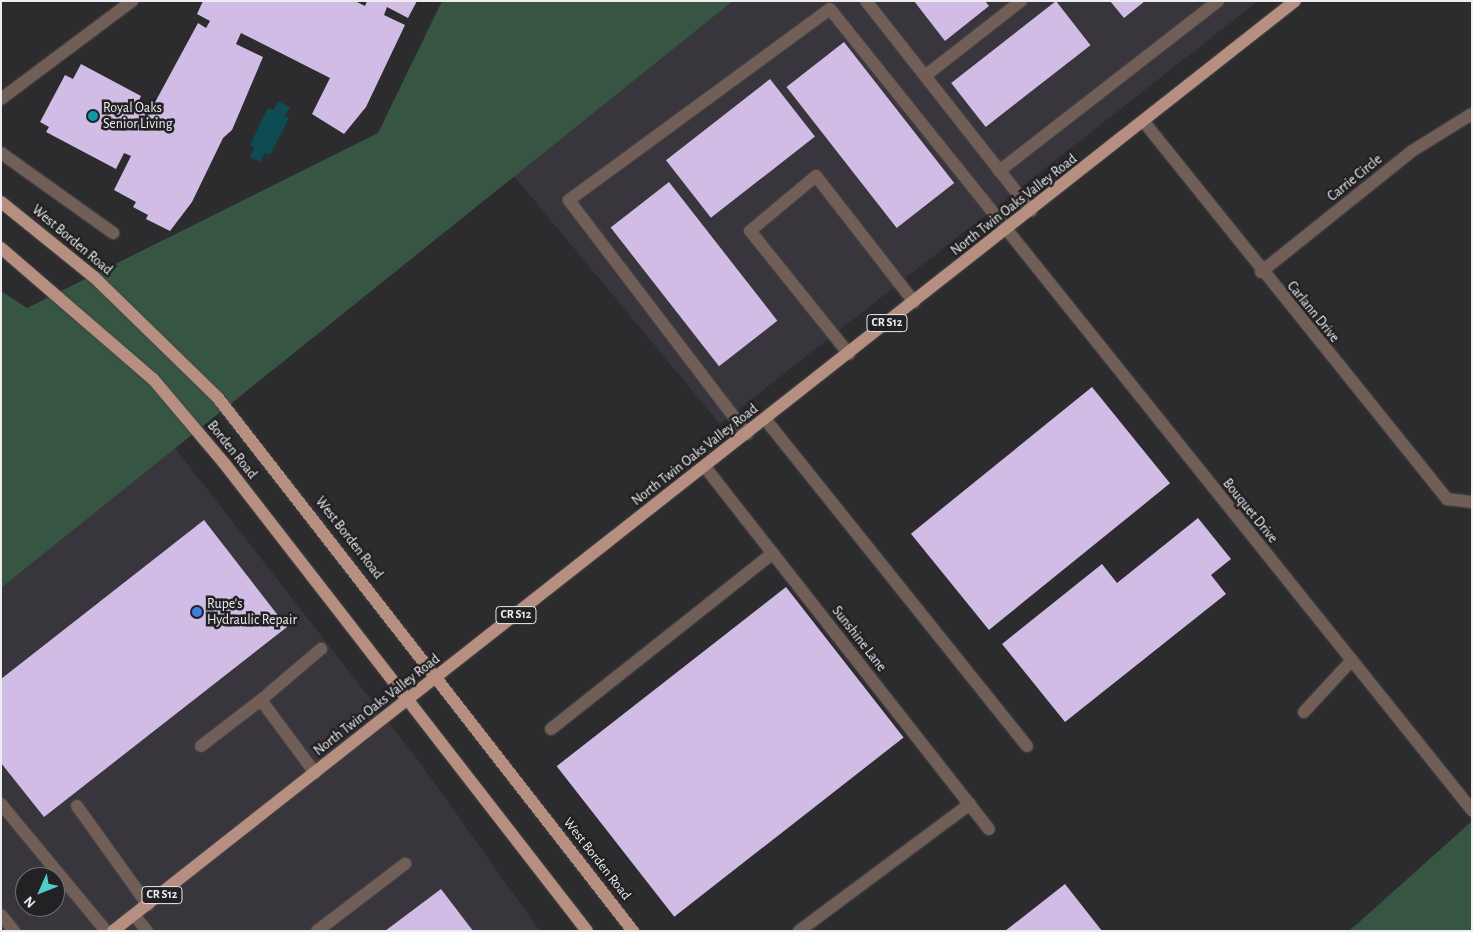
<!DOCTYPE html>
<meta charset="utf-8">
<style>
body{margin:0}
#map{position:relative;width:1473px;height:932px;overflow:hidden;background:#2c2b2d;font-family:"Alegreya Sans",sans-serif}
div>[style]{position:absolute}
.built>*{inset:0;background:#39353c}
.green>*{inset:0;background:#365542}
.water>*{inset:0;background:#0d4c53}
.building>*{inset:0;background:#d1bce5;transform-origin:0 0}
.roads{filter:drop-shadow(0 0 1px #474648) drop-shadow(0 0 1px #474648)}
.minor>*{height:12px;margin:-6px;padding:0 6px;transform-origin:6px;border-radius:6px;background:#715e57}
.major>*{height:12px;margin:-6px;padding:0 6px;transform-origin:6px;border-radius:6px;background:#b68f81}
.dots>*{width:14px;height:14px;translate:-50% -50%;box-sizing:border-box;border:2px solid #222123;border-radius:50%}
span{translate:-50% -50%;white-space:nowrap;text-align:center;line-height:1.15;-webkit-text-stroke:5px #222123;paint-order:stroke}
.shield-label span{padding:1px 4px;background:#222123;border:1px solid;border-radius:4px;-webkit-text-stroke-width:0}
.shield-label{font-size:12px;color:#edecee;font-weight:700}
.poi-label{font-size:14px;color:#edecee}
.left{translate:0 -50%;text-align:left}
.street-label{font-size:14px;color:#edecee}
.frame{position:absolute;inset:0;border:2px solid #edecee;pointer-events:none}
.north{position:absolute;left:15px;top:867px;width:50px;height:50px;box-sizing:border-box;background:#222123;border:1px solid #737274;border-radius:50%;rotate:226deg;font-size:14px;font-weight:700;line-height:20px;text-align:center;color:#edecee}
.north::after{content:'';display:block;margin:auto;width:18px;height:22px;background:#52cdcc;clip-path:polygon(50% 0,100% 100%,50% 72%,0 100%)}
</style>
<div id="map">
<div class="built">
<i style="clip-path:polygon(733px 1px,1258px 1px,720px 424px,514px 176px)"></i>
<i style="clip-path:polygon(evenodd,175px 448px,421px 764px,540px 931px,1px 931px,1px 588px,175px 448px,25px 877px,55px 877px,55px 907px,25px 907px,25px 877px)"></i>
</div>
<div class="green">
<i style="clip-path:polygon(442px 1px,733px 1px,1px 588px,1px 291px,27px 308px,378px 133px)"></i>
<i style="clip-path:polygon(1472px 821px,1472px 931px,1348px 931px,1357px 924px)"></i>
</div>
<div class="water">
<i style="clip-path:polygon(278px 101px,290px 107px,285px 116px,289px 118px,270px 155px,265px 153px,260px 162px,250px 157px,254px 147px,250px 145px,268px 108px,274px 110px)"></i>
</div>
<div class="building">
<i style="clip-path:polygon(203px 1px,355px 1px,365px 6px,367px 1px,417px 1px,408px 18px,387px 7px,384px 15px,405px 25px,366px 107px,344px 134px,312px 114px,330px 78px,241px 33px,236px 44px,263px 57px,232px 130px,223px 138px,192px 202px,170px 231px,146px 219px,148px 215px,133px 207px,136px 202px,114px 190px,131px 156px,124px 153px,116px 169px,46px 132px,49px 127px,40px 122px,65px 75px,73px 79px,81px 64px,141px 96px,137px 105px,147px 110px,140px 130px,198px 23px,206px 28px,210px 21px,197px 14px)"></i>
<i style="clip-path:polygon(914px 1px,985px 1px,989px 6px,945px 41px)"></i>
<i style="left:1056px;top:1px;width:56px;height:133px;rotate:52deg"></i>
<i style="clip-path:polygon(1110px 1px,1145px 1px,1124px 18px)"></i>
<i style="left:844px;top:42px;width:179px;height:73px;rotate:52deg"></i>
<i style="left:770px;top:79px;width:73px;height:132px;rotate:52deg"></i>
<i style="left:669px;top:182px;width:176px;height:74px;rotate:52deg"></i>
<i style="left:1092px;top:387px;width:124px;height:233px;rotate:51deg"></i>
<i style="clip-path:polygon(1198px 518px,1231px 559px,1211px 575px,1226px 594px,1065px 722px,1002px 644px,1102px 564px,1117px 583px)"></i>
<i style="clip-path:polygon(204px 520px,287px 627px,44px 817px,1px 763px,1px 679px)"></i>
<i style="left:786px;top:587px;width:191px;height:291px;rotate:52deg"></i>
<i style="clip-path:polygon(1065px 884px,1102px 931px,1005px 931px)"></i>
<i style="clip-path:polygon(441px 889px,473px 931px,385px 931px)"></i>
</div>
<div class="roads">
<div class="minor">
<i style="left:866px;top:1px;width:267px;rotate:51.8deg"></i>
<i style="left:925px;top:76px;width:122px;rotate:-38deg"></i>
<i style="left:1px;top:99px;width:164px;rotate:-36.8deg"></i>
<i style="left:1144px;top:122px;width:484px;rotate:51.2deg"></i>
<i style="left:1447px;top:499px;width:25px;rotate:7deg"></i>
<i style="left:1px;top:153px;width:138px;rotate:35.5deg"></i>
<i style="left:999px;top:171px;width:277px;rotate:-37.8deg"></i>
<i style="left:1261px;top:272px;width:193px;rotate:-38.7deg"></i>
<i style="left:1412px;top:151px;width:70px;rotate:-31.7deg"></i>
<i style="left:849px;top:354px;width:158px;rotate:-128.8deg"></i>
<i style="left:750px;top:231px;width:86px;rotate:-39.8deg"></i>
<i style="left:816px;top:176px;width:160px;rotate:52.1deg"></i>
<i style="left:765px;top:419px;width:419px;rotate:51.3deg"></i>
<i style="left:747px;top:434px;width:294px;rotate:-127.3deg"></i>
<i style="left:569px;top:200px;width:323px;rotate:-36.2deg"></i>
<i style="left:830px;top:9px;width:1027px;rotate:51.29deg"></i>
<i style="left:705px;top:467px;width:460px;rotate:51.9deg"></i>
<i style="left:261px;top:700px;width:79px;rotate:-40.4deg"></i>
<i style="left:1304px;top:712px;width:69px;rotate:-47.3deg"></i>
<i style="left:551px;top:729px;width:283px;rotate:-38.4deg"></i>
<i style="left:201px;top:746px;width:76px;rotate:-37.5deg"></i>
<i style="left:261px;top:700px;width:91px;rotate:53.5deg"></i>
<i style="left:1px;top:804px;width:165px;rotate:50.4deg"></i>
<i style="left:77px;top:806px;width:122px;rotate:54.4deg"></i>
<i style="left:1px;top:915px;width:21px;rotate:51deg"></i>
<i style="left:134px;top:915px;width:21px;rotate:51deg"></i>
<i style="left:317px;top:931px;width:111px;rotate:-37.3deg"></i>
<i style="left:799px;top:931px;width:213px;rotate:-36.6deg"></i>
</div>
<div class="major">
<i style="left:1px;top:202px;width:119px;rotate:38.9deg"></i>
<i style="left:94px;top:277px;width:173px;rotate:44.3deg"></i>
<i style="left:218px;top:398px;width:676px;rotate:52.1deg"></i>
<i style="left:1px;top:248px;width:201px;rotate:40.8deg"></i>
<i style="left:153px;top:379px;width:110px;rotate:49.8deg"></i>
<i style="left:224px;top:463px;width:592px;rotate:52.2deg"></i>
<i style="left:113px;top:931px;width:1504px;rotate:-38.2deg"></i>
</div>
</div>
<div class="dots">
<i style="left:93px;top:116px;background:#0f9aa8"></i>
<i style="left:197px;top:612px;background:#3f7fe0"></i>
</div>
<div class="shield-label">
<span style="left:887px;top:323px">CR S12</span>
<span style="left:516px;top:615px">CR S12</span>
<span style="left:162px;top:895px">CR S12</span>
</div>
<div class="poi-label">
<span class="left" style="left:103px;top:116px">Royal Oaks<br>Senior Living</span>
<span class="left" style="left:207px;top:612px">Rupe’s<br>Hydraulic Repair</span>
</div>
<div class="street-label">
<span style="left:1355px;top:178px;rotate:-39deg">Carrie Circle</span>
<span style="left:1014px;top:205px;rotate:-38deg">North Twin Oaks Valley Road</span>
<span style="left:72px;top:240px;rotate:40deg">West Borden Road</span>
<span style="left:1313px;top:312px;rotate:51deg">Carlann Drive</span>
<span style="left:232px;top:450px;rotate:51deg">Borden Road</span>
<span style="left:695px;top:455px;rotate:-38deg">North Twin Oaks Valley Road</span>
<span style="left:1250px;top:511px;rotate:51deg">Bouquet Drive</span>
<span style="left:349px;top:538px;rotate:52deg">West Borden Road</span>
<span style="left:859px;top:639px;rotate:52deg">Sunshine Lane</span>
<span style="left:377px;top:705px;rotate:-38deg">North Twin Oaks Valley Road</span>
<span style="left:597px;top:859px;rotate:52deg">West Borden Road</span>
</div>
<div class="frame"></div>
<div class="north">N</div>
</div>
